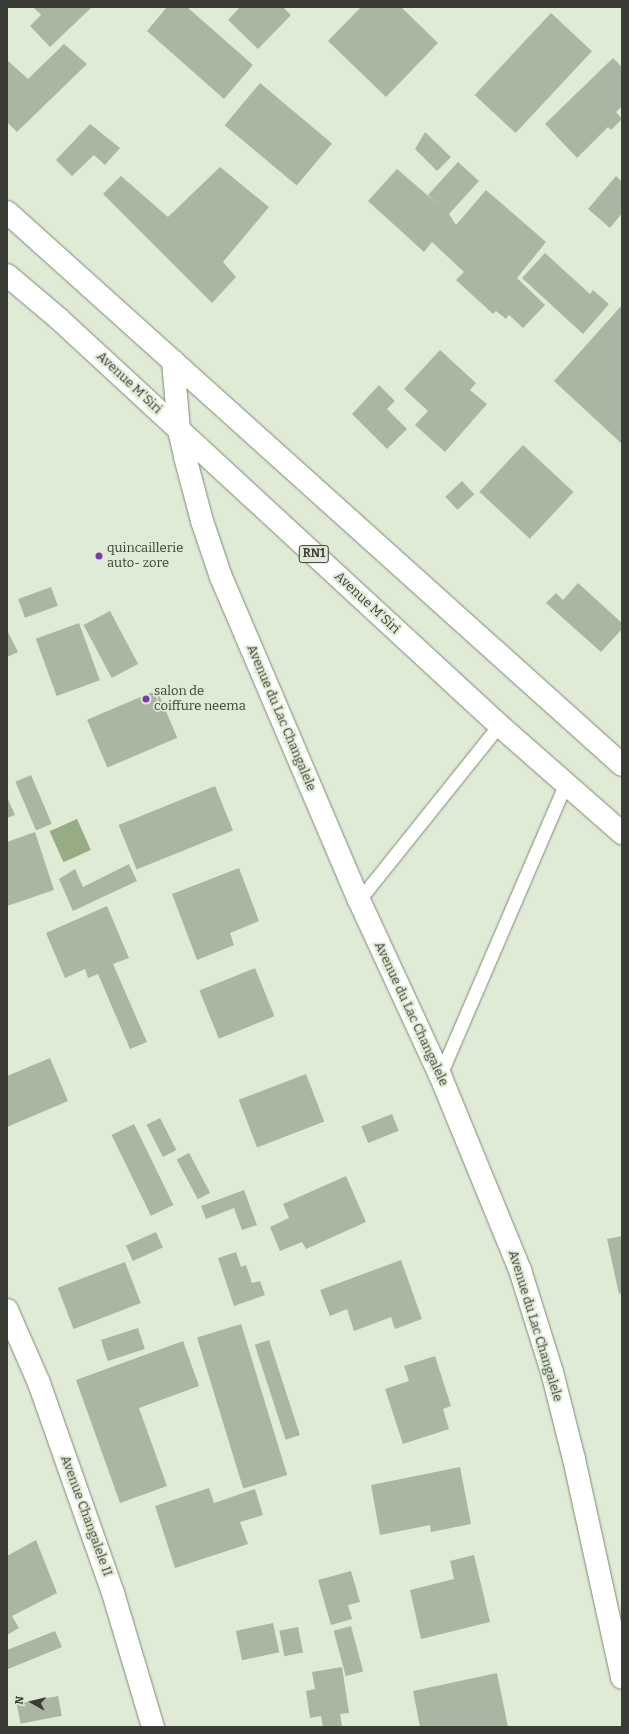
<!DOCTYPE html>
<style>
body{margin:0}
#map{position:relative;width:629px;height:1734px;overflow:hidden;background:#e0ebd6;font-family:Bitter,serif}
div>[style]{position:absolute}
.water>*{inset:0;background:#97ab84;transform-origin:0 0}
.building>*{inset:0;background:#abb6a2;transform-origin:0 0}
.roads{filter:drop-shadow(0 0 1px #7f8977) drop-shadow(0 0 1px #7f8977)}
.service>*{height:13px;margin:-6.5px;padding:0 6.5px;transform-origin:6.5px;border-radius:6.5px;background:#fff}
.minor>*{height:22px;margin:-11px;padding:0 11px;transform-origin:11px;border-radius:11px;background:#fff}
.tertiary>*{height:22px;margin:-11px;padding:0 11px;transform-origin:11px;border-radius:11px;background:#fff}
.trunk>*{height:22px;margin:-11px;padding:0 11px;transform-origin:11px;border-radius:11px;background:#fff}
.dots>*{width:11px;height:11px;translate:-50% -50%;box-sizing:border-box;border:2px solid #e0ebd6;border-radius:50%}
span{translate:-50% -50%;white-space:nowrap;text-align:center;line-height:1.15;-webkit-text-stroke:3.5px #e0ebd6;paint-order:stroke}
.shield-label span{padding:1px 3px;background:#e0ebd6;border:1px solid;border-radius:3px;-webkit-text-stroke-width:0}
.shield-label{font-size:12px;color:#393d35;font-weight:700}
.street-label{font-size:13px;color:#393d35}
.poi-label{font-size:13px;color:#393d35}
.left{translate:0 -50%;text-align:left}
.frame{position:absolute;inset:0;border:8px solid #393d35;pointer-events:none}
.north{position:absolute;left:12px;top:1682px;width:40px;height:40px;-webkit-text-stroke:3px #e0ebd6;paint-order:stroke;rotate:278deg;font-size:11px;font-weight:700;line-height:16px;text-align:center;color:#393d35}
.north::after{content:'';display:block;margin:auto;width:14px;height:18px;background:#393d35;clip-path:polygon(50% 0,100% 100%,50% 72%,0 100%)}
</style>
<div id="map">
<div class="water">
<i style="left:77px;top:819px;width:34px;height:30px;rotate:66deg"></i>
</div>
<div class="building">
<i style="clip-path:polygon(33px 7px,92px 7px,50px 47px,30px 26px,41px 15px)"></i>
<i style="clip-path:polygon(167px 7px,187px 7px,253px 65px,224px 99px,147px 31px)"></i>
<i style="clip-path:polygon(240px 7px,283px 7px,291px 15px,258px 49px,228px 20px)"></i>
<i style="clip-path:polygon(361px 7px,401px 7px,438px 43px,386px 97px,328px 41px)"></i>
<i style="left:551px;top:13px;width:56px;height:112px;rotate:43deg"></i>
<i style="clip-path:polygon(64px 44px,87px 64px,17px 132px,7px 122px,7px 60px,28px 79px)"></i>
<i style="clip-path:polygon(613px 58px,622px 67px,622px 106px,616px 112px,622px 119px,611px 130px,608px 127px,577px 158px,545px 124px)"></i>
<i style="left:260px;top:83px;width:94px;height:55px;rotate:40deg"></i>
<i style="clip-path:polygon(90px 124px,120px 148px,105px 165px,94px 155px,72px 176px,56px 160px)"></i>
<i style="clip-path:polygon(425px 132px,451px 157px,437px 171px,415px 149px)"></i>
<i style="clip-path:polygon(458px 162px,479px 181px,449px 214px,456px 225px,486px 190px,546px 242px,517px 278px,545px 305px,523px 328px,509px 315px,506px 319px,496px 311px,493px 314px,456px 280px,464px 272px,432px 242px,424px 252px,368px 201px,397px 169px,440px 206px,428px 195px)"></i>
<i style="clip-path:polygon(220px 167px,269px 207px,223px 262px,236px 277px,212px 303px,103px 194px,121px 176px,168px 217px)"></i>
<i style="clip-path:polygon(616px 176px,622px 182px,622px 213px,610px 228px,588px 209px)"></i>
<i style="clip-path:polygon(545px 253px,590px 294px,593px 290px,609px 304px,583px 334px,522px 278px)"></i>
<i style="clip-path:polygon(622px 305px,622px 444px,554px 381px)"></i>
<i style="clip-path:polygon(440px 350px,476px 383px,470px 390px,487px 404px,445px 452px,415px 425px,428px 411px,404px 389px)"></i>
<i style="clip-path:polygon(379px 385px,395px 401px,387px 409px,407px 429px,387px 449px,352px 414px)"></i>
<i style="left:523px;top:445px;width:69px;height:64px;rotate:43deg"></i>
<i style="left:462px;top:481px;width:18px;height:23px;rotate:47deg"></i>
<i style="clip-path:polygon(578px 583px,622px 623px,622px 629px,601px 652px,546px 603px,556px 593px,563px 600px)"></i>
<i style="left:51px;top:587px;width:20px;height:35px;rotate:70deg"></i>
<i style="left:110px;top:611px;width:60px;height:30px;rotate:62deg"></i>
<i style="left:79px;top:623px;width:61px;height:46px;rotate:70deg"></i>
<i style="clip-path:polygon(7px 630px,18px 652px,7px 657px)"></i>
<i style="left:157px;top:690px;width:52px;height:76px;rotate:67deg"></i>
<i style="left:31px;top:775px;width:53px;height:17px;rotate:67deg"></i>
<i style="left:215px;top:786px;width:48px;height:104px;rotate:68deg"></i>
<i style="clip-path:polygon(7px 797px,15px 815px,7px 818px)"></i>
<i style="clip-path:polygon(35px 832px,54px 890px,7px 906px,7px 842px)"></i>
<i style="clip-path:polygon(129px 864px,137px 881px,73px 911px,59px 879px,75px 869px,83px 887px)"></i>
<i style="clip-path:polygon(239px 868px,259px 921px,230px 933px,234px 945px,197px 960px,172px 894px)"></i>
<i style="clip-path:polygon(107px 906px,129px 958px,113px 964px,147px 1042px,130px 1049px,98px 974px,88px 978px,85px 969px,65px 978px,46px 933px)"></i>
<i style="left:255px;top:968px;width:52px;height:60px;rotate:68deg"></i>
<i style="clip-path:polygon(50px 1058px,68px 1101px,7px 1127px,7px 1076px)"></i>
<i style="left:306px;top:1074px;width:51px;height:72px;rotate:69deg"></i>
<i style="left:392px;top:1114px;width:18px;height:33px;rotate:68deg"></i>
<i style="left:160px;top:1118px;width:36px;height:15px;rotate:63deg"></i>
<i style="left:134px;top:1124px;width:90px;height:25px;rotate:64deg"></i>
<i style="left:189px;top:1153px;width:45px;height:14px;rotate:62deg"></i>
<i style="clip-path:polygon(346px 1176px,366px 1222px,306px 1249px,302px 1242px,280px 1251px,270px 1227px,289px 1218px,283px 1204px)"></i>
<i style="clip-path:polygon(244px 1190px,257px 1225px,242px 1230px,234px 1208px,206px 1219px,201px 1206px)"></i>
<i style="left:156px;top:1232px;width:17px;height:33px;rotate:66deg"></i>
<i style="clip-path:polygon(622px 1236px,622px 1293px,619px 1294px,607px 1239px)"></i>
<i style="clip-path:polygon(236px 1252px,241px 1267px,246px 1265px,252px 1283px,260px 1281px,265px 1295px,234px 1306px,218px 1258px)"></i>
<i style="clip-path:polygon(401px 1260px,422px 1319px,395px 1329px,391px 1317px,354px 1331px,347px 1309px,330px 1316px,320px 1290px)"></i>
<i style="left:125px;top:1262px;width:44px;height:72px;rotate:69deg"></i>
<i style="left:241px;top:1324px;width:158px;height:46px;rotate:73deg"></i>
<i style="left:138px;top:1328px;width:22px;height:39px;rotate:72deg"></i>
<i style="left:269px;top:1340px;width:100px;height:15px;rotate:72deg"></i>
<i style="clip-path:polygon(183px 1341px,199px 1386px,139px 1408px,167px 1486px,120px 1503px,76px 1380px)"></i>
<i style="clip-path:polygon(435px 1356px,451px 1406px,443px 1409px,449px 1429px,403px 1444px,385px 1389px,409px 1381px,404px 1366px)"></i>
<i style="clip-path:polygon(460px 1467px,471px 1524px,431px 1532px,430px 1525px,380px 1535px,371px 1485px)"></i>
<i style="clip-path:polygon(209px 1488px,214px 1503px,255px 1489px,263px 1515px,240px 1522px,248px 1544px,175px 1568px,155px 1506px)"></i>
<i style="clip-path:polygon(36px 1540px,57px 1593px,12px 1616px,19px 1628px,7px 1635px,7px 1556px)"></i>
<i style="clip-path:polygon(474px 1555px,490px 1622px,421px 1639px,410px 1590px,454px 1579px,450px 1561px)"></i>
<i style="clip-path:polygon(351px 1571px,360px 1602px,348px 1605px,352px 1619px,331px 1625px,318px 1580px)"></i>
<i style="left:273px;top:1623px;width:30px;height:38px;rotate:78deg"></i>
<i style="left:351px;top:1626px;width:47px;height:18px;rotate:75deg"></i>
<i style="left:298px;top:1627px;width:26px;height:19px;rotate:79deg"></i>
<i style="clip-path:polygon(55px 1631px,62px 1647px,8px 1669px,7px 1650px)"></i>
<i style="clip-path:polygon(342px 1667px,349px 1713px,340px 1714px,342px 1726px,323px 1727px,321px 1716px,310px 1718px,306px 1691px,315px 1689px,312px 1672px)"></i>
<i style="clip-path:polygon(497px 1673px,508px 1727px,420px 1727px,413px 1691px)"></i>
<i style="left:58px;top:1696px;width:20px;height:42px;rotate:79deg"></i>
</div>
<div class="roads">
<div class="service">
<i style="left:359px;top:900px;width:224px;rotate:-51.3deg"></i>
<i style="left:440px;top:1075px;width:319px;rotate:-66.7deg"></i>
</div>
<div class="minor">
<i style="left:7px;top:1310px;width:80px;rotate:66.3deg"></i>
<i style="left:39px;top:1383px;width:223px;rotate:70.6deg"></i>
<i style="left:113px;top:1593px;width:140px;rotate:73.4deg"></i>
</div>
<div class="tertiary">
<i style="left:173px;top:361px;width:69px;rotate:85deg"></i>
<i style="left:179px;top:430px;width:28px;rotate:77deg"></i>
<i style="left:185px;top:457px;width:66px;rotate:75.1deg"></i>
<i style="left:202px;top:521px;width:59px;rotate:71.3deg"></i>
<i style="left:221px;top:577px;width:351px;rotate:66.9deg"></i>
<i style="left:359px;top:900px;width:193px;rotate:65.2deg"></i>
<i style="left:440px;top:1075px;width:211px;rotate:67.7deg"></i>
<i style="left:520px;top:1270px;width:107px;rotate:72.6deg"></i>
<i style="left:552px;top:1372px;width:90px;rotate:75.8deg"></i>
<i style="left:574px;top:1459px;width:224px;rotate:77.6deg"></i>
</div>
<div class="trunk">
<i style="left:7px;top:212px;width:827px;rotate:41.96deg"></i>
<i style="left:7px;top:275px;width:68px;rotate:40.2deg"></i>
<i style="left:59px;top:319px;width:599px;rotate:42.7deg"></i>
<i style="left:499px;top:725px;width:164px;rotate:41.3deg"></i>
</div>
</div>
<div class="dots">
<i style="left:99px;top:556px;background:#8039ab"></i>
<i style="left:146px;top:699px;background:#8039ab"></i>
</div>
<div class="shield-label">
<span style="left:314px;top:554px">RN1</span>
</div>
<div class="street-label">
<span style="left:129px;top:383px;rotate:43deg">Avenue M'Siri</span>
<span style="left:367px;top:603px;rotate:43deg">Avenue M'Siri</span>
<span style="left:281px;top:718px;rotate:67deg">Avenue du Lac Changalele</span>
<span style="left:411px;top:1014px;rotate:65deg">Avenue du Lac Changalele</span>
<span style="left:535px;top:1326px;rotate:73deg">Avenue du Lac Changalele</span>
<span style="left:86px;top:1516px;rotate:70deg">Avenue Changalele II</span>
</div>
<div class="poi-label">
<span class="left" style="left:107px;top:556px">quincaillerie<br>auto- zore</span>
<span class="left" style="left:154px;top:699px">salon de<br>coiffure neema</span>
</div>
<div class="frame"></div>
<div class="north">N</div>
</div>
